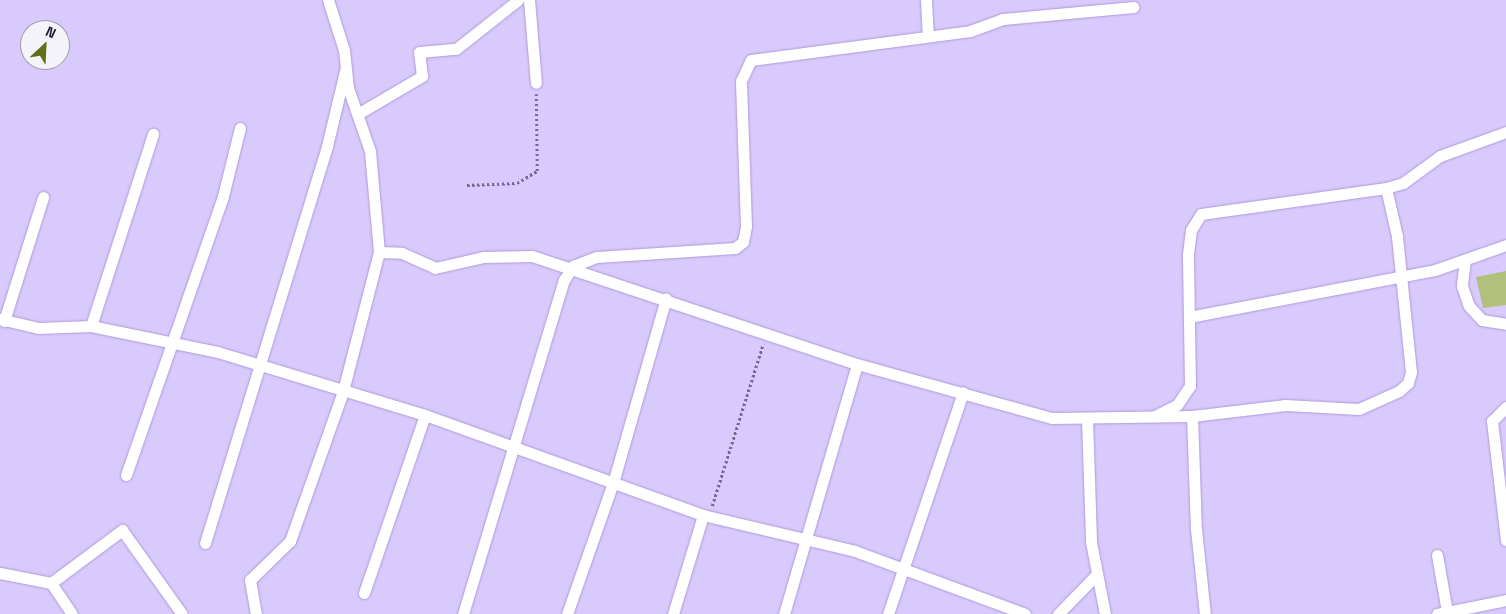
<!DOCTYPE html>
<style>
body{margin:0}
#map{position:relative;width:1506px;height:614px;overflow:hidden;background:#d9cafd;font-family:"Space Grotesk",sans-serif}
div>[style]{position:absolute}
.green>*{inset:0;background:#b1c07b}
.path>*{height:2.5px;margin-top:-1.25px;transform-origin:0;background:repeating-linear-gradient(90deg,#756a8d 0 2.5px,transparent 0 5px)}
.roads{filter:drop-shadow(0 0 1px #ae9ad8) drop-shadow(0 0 1px #ae9ad8)}
.minor>*{height:11px;margin:-5.5px;padding:0 5.5px;transform-origin:5.5px;border-radius:5.5px;background:#fff}
span{translate:-50% -50%;white-space:nowrap;text-align:center;line-height:1.15;-webkit-text-stroke:5px #f5f3fa;paint-order:stroke}
.north{position:absolute;left:20px;top:20px;width:50px;height:50px;box-sizing:border-box;background:#f5f3fa;border:1px solid #a19caa;border-radius:50%;rotate:25deg;font-size:14px;font-weight:700;line-height:20px;text-align:center;color:#221a31}
.north::after{content:'';display:block;margin:auto;width:18px;height:22px;background:#606f19;clip-path:polygon(50% 0,100% 100%,50% 72%,0 100%)}
</style>
<div id="map">
<div class="green">
<i style="clip-path:polygon(1506px 271px,1506px 305px,1483px 308px,1476px 277px)"></i>
</div>
<div class="path">
<i style="left:467px;top:185px;width:50px;rotate:-2.3deg"></i>
<i style="left:517px;top:183px;width:23px;rotate:-31deg"></i>
<i style="left:537px;top:171px;width:77px;rotate:-90.7deg"></i>
<i style="left:712px;top:506px;width:170px;rotate:-72.5deg"></i>
</div>
<div class="roads">
<div class="minor">
<i style="left:529px;top:0;width:83px;rotate:85.2deg"></i>
<i style="left:926px;top:0;width:34px;rotate:87deg"></i>
<i style="left:361px;top:112px;width:71px;rotate:-30.5deg"></i>
<i style="left:422px;top:76px;width:24px;rotate:-97deg"></i>
<i style="left:419px;top:52px;width:37px;rotate:-5deg"></i>
<i style="left:456px;top:49px;width:79px;rotate:-38.3deg"></i>
<i style="left:379px;top:252px;width:23px;rotate:2deg"></i>
<i style="left:402px;top:253px;width:36px;rotate:24deg"></i>
<i style="left:435px;top:268px;width:49px;rotate:-12.9deg"></i>
<i style="left:483px;top:257px;width:49px;rotate:-1.2deg"></i>
<i style="left:532px;top:256px;width:342px;rotate:18.4deg"></i>
<i style="left:857px;top:364px;width:202px;rotate:15.5deg"></i>
<i style="left:1052px;top:418px;width:140px;rotate:-0.8deg"></i>
<i style="left:1192px;top:416px;width:94px;rotate:-6.7deg"></i>
<i style="left:1285px;top:405px;width:74px;rotate:3.1deg"></i>
<i style="left:1359px;top:409px;width:44px;rotate:-24.2deg"></i>
<i style="left:1399px;top:391px;width:12px;rotate:-42deg"></i>
<i style="left:1408px;top:383px;width:11px;rotate:-75deg"></i>
<i style="left:1411px;top:372px;width:137px;rotate:-95.9deg"></i>
<i style="left:1397px;top:236px;width:49px;rotate:-102.9deg"></i>
<i style="left:1465px;top:260px;width:26px;rotate:97deg"></i>
<i style="left:1462px;top:286px;width:21px;rotate:71deg"></i>
<i style="left:1469px;top:306px;width:19px;rotate:47deg"></i>
<i style="left:1482px;top:320px;width:24px;rotate:9deg"></i>
<i style="left:1189px;top:317px;width:250px;rotate:-10.8deg"></i>
<i style="left:1435px;top:270px;width:75px;rotate:-19.4deg"></i>
<i style="left:0;top:319px;width:39px;rotate:13deg"></i>
<i style="left:38px;top:328px;width:53px;rotate:-2.2deg"></i>
<i style="left:91px;top:326px;width:130px;rotate:11.6deg"></i>
<i style="left:218px;top:352px;width:216px;rotate:16.9deg"></i>
<i style="left:425px;top:415px;width:295px;rotate:19.8deg"></i>
<i style="left:703px;top:515px;width:156px;rotate:13.3deg"></i>
<i style="left:855px;top:551px;width:181px;rotate:20.3deg"></i>
<i style="left:4px;top:321px;width:130px;rotate:-72.5deg"></i>
<i style="left:91px;top:326px;width:202px;rotate:-72.1deg"></i>
<i style="left:1506px;top:407px;width:20px;rotate:135deg"></i>
<i style="left:1492px;top:421px;width:120px;rotate:83.3deg"></i>
<i style="left:1155px;top:416px;width:25px;rotate:-27deg"></i>
<i style="left:1177px;top:405px;width:23px;rotate:-56deg"></i>
<i style="left:1190px;top:386px;width:132px;rotate:-90.9deg"></i>
<i style="left:1188px;top:254px;width:24px;rotate:-83deg"></i>
<i style="left:1191px;top:230px;width:19px;rotate:-58deg"></i>
<i style="left:1201px;top:214px;width:187px;rotate:-8deg"></i>
<i style="left:1386px;top:188px;width:18px;rotate:-16deg"></i>
<i style="left:1403px;top:183px;width:46px;rotate:-36.1deg"></i>
<i style="left:1440px;top:156px;width:70px;rotate:-20deg"></i>
<i style="left:1192px;top:416px;width:113px;rotate:88deg"></i>
<i style="left:1196px;top:529px;width:85px;rotate:84deg"></i>
<i style="left:1087px;top:419px;width:123px;rotate:88.1deg"></i>
<i style="left:1091px;top:542px;width:73px;rotate:79deg"></i>
<i style="left:126px;top:475px;width:295px;rotate:-70.8deg"></i>
<i style="left:223px;top:196px;width:70px;rotate:-76deg"></i>
<i style="left:205px;top:543px;width:415px;rotate:-72.9deg"></i>
<i style="left:327px;top:146px;width:77px;rotate:-76.5deg"></i>
<i style="left:1437px;top:555px;width:58px;rotate:80deg"></i>
<i style="left:0;top:573px;width:52px;rotate:11.1deg"></i>
<i style="left:51px;top:583px;width:37px;rotate:56deg"></i>
<i style="left:51px;top:583px;width:89px;rotate:-36.7deg"></i>
<i style="left:122px;top:530px;width:103px;rotate:54.5deg"></i>
<i style="left:364px;top:593px;width:188px;rotate:-71.1deg"></i>
<i style="left:256px;top:614px;width:35px;rotate:-100deg"></i>
<i style="left:250px;top:580px;width:56px;rotate:-44.3deg"></i>
<i style="left:290px;top:541px;width:159px;rotate:-70.5deg"></i>
<i style="left:343px;top:391px;width:144px;rotate:-75.5deg"></i>
<i style="left:379px;top:252px;width:101px;rotate:-95.1deg"></i>
<i style="left:370px;top:151px;width:67px;rotate:-109.2deg"></i>
<i style="left:348px;top:88px;width:38px;rotate:-96deg"></i>
<i style="left:344px;top:50px;width:52px;rotate:-107.7deg"></i>
<i style="left:463px;top:614px;width:349px;rotate:-73.2deg"></i>
<i style="left:564px;top:280px;width:17px;rotate:-57deg"></i>
<i style="left:573px;top:266px;width:26px;rotate:-21deg"></i>
<i style="left:597px;top:257px;width:138px;rotate:-3.7deg"></i>
<i style="left:735px;top:248px;width:10px;rotate:-37deg"></i>
<i style="left:743px;top:242px;width:16px;rotate:-79deg"></i>
<i style="left:746px;top:226px;width:145px;rotate:-92deg"></i>
<i style="left:741px;top:81px;width:23px;rotate:-65deg"></i>
<i style="left:751px;top:60px;width:221px;rotate:-7.5deg"></i>
<i style="left:970px;top:31px;width:35px;rotate:-20deg"></i>
<i style="left:1003px;top:19px;width:131px;rotate:-5.3deg"></i>
<i style="left:567px;top:614px;width:139px;rotate:-70.7deg"></i>
<i style="left:613px;top:483px;width:192px;rotate:-74deg"></i>
<i style="left:673px;top:614px;width:103px;rotate:-73.1deg"></i>
<i style="left:784px;top:614px;width:260px;rotate:-73.7deg"></i>
<i style="left:888px;top:614px;width:234px;rotate:-71.3deg"></i>
<i style="left:1058px;top:614px;width:54px;rotate:-45.7deg"></i>
<i style="left:1437px;top:614px;width:70px;rotate:-11.5deg"></i>
</div>
</div>
<div class="north">N</div>
</div>
